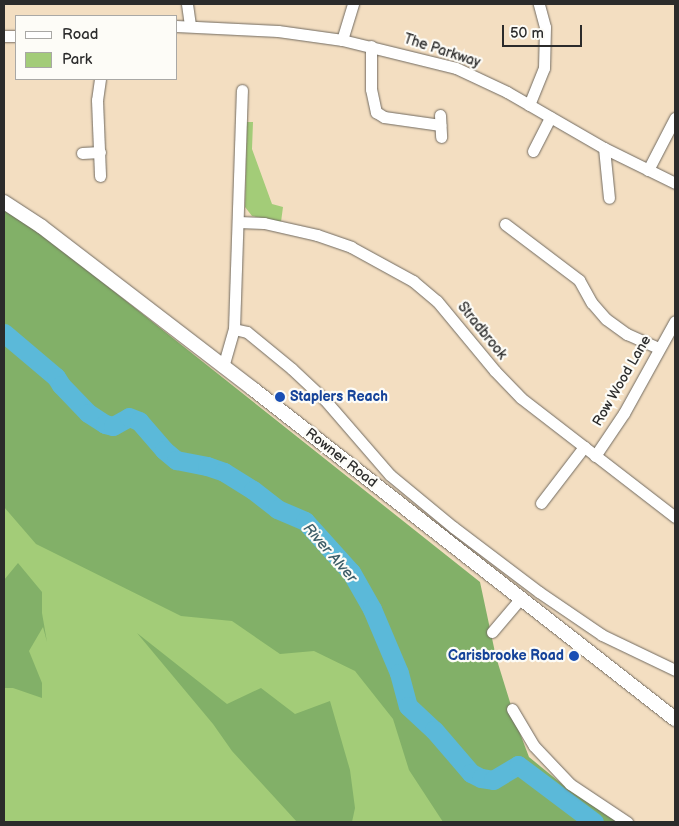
<!DOCTYPE html>
<style>
body{margin:0}
#map{position:relative;width:679px;height:826px;overflow:hidden;background:#f3dec1;font-family:"Balsamiq Sans",sans-serif}
div>[style]{position:absolute}
.green>*{inset:0;background:#a3cc78}
.forest>*{inset:0;background:#82b068}
.river>*{height:19px;margin:-9.5px;padding:0 9.5px;transform-origin:9.5px;border-radius:9.5px;background:#5bb9d9}
.roads{filter:drop-shadow(0 0 1px #716a60) drop-shadow(0 0 1px #716a60)}
.minor>*{height:11px;margin:-5.5px;padding:0 5.5px;transform-origin:5.5px;border-radius:5.5px;background:#fff}
.major>*{height:14px;margin:-7px;padding:0 7px;transform-origin:7px;border-radius:7px;background:#fff}
.dots>*{width:14px;height:14px;translate:-50% -50%;box-sizing:border-box;border:2px solid #fdfcf7;border-radius:50%}
span{translate:-50% -50%;white-space:nowrap;text-align:center;line-height:1.15;-webkit-text-stroke:4.5px #fdfcf7;paint-order:stroke}
.street-label{font-size:14px;color:#2b2b2b}
.transit-label{font-size:14px;color:#164399;font-weight:700}
.left{translate:0 -50%;text-align:left}
.right{translate:-100% -50%;text-align:right}
.water-label{font-size:15px;color:#3c5d68;font-style:italic}
.frame{position:absolute;inset:0;border:5px solid #2b2b2b;pointer-events:none}
.legend{position:absolute;left:15px;top:15px;width:162px;height:65px;box-sizing:border-box;background:#fdfcf7;border:1px solid #a9a8a5;margin:0;padding:6px 9px;list-style:none;font-size:15px;color:#2b2b2b}
.legend li{display:flex;align-items:center;gap:10px;height:25px}
.legend b{width:25px;border:1px solid #a9a8a5}
.scale{position:absolute;left:502px;top:25px;width:80px;height:22px;box-sizing:border-box;border:2px solid #2b2b2b;border-top:0;padding-left:6px;font-size:15px;line-height:18px;white-space:nowrap;color:#2b2b2b;-webkit-text-stroke:4px #fdfcf7;paint-order:stroke}
</style>
<div id="map">
<div class="green">
<i style="clip-path:polygon(247px 122px,253px 122px,252px 149px,272px 204px,283px 207px,281px 222px,252px 216px,245px 207px)"></i>
<i style="clip-path:polygon(4px 324px,553px 822px,4px 822px)"></i>
</div>
<div class="forest">
<i style="clip-path:polygon(4px 204px,480px 582px,496px 657px,518px 728px,529px 757px,568px 789px,621px 822px,443px 822px,409px 770px,393px 719px,355px 671px,314px 651px,280px 654px,232px 621px,181px 616px,36px 544px,4px 507px)"></i>
<i style="clip-path:polygon(18px 563px,42px 592px,42px 613px,47px 642px,43px 627px,29px 651px,42px 683px,42px 698px,13px 688px,4px 688px,4px 580px)"></i>
<i style="clip-path:polygon(137px 633px,227px 704px,261px 688px,295px 714px,330px 701px,350px 770px,355px 808px,352px 822px,297px 822px,232px 751px,213px 724px)"></i>
</div>
<div class="river">
<i style="left:4px;top:333px;width:68px;rotate:40.2deg"></i>
<i style="left:56px;top:377px;width:9px;rotate:58deg"></i>
<i style="left:61px;top:385px;width:39px;rotate:46deg"></i>
<i style="left:88px;top:413px;width:20px;rotate:33deg"></i>
<i style="left:105px;top:424px;width:8px;rotate:14deg"></i>
<i style="left:113px;top:426px;width:18px;rotate:-29deg"></i>
<i style="left:129px;top:417px;width:11px;rotate:22deg"></i>
<i style="left:139px;top:421px;width:38px;rotate:49deg"></i>
<i style="left:164px;top:450px;width:16px;rotate:40deg"></i>
<i style="left:176px;top:460px;width:32px;rotate:11deg"></i>
<i style="left:207px;top:466px;width:18px;rotate:19deg"></i>
<i style="left:224px;top:472px;width:34px;rotate:32deg"></i>
<i style="left:253px;top:490px;width:31px;rotate:38deg"></i>
<i style="left:277px;top:509px;width:30px;rotate:23deg"></i>
<i style="left:305px;top:521px;width:69px;rotate:48deg"></i>
<i style="left:351px;top:572px;width:43px;rotate:60.4deg"></i>
<i style="left:372px;top:609px;width:69px;rotate:67.1deg"></i>
<i style="left:399px;top:673px;width:34px;rotate:75deg"></i>
<i style="left:408px;top:706px;width:35px;rotate:43deg"></i>
<i style="left:434px;top:730px;width:57px;rotate:49.3deg"></i>
<i style="left:471px;top:773px;width:11px;rotate:27deg"></i>
<i style="left:481px;top:778px;width:12px;rotate:9deg"></i>
<i style="left:493px;top:780px;width:29px;rotate:-31deg"></i>
<i style="left:518px;top:765px;width:95px;rotate:36.9deg"></i>
</div>
<div class="roads">
<div class="minor">
<i style="left:187px;top:4px;width:22px;rotate:82deg"></i>
<i style="left:176px;top:26px;width:102px;rotate:2.8deg"></i>
<i style="left:278px;top:31px;width:65px;rotate:8deg"></i>
<i style="left:342px;top:40px;width:117px;rotate:13.8deg"></i>
<i style="left:456px;top:68px;width:56px;rotate:25.2deg"></i>
<i style="left:507px;top:92px;width:112px;rotate:30deg"></i>
<i style="left:604px;top:148px;width:79px;rotate:26.2deg"></i>
<i style="left:4px;top:36px;width:12px"></i>
<i style="left:342px;top:40px;width:38px;rotate:-73deg"></i>
<i style="left:371px;top:46px;width:43px;rotate:90deg"></i>
<i style="left:371px;top:89px;width:24px;rotate:78deg"></i>
<i style="left:376px;top:112px;width:9px;rotate:32deg"></i>
<i style="left:384px;top:117px;width:57px;rotate:8.1deg"></i>
<i style="left:100px;top:79px;width:21px;rotate:98deg"></i>
<i style="left:97px;top:100px;width:76px;rotate:87.7deg"></i>
<i style="left:529px;top:105px;width:40px;rotate:-68deg"></i>
<i style="left:544px;top:68px;width:41px;rotate:-88.6deg"></i>
<i style="left:545px;top:27px;width:24px;rotate:-105deg"></i>
<i style="left:440px;top:115px;width:22px;rotate:87deg"></i>
<i style="left:604px;top:148px;width:50px;rotate:84.3deg"></i>
<i style="left:533px;top:151px;width:38px;rotate:-63deg"></i>
<i style="left:82px;top:153px;width:18px;rotate:-3deg"></i>
<i style="left:648px;top:170px;width:59px;rotate:-62.6deg"></i>
<i style="left:238px;top:222px;width:26px;rotate:2deg"></i>
<i style="left:264px;top:223px;width:54px;rotate:12.8deg"></i>
<i style="left:317px;top:235px;width:36px;rotate:19deg"></i>
<i style="left:351px;top:247px;width:71px;rotate:28.7deg"></i>
<i style="left:413px;top:281px;width:31px;rotate:40deg"></i>
<i style="left:437px;top:301px;width:91px;rotate:50.4deg"></i>
<i style="left:495px;top:371px;width:37px;rotate:46deg"></i>
<i style="left:521px;top:398px;width:195px;rotate:37.7deg"></i>
<i style="left:505px;top:224px;width:93px;rotate:37.1deg"></i>
<i style="left:579px;top:280px;width:26px;rotate:61deg"></i>
<i style="left:592px;top:303px;width:21px;rotate:49deg"></i>
<i style="left:606px;top:319px;width:26px;rotate:36deg"></i>
<i style="left:627px;top:334px;width:35px;rotate:24deg"></i>
<i style="left:234px;top:329px;width:13px;rotate:13deg"></i>
<i style="left:247px;top:332px;width:58px;rotate:39.4deg"></i>
<i style="left:292px;top:369px;width:45px;rotate:43.2deg"></i>
<i style="left:325px;top:400px;width:99px;rotate:49.1deg"></i>
<i style="left:390px;top:475px;width:82px;rotate:39.5deg"></i>
<i style="left:453px;top:527px;width:108px;rotate:37.1deg"></i>
<i style="left:539px;top:592px;width:76px;rotate:34.3deg"></i>
<i style="left:602px;top:635px;width:81px;rotate:25.6deg"></i>
<i style="left:223px;top:367px;width:40px;rotate:-74deg"></i>
<i style="left:234px;top:329px;width:239px;rotate:-88.1deg"></i>
<i style="left:595px;top:456px;width:52px;rotate:-56deg"></i>
<i style="left:624px;top:413px;width:105px;rotate:-61deg"></i>
<i style="left:541px;top:503px;width:71px;rotate:-52.5deg"></i>
<i style="left:492px;top:632px;width:43px;rotate:-49.7deg"></i>
<i style="left:512px;top:709px;width:43px;rotate:59.3deg"></i>
<i style="left:534px;top:746px;width:52px;rotate:46.5deg"></i>
<i style="left:570px;top:784px;width:69px;rotate:33.7deg"></i>
</div>
<div class="major">
<i style="left:4px;top:202px;width:45px;rotate:33.3deg"></i>
<i style="left:42px;top:227px;width:266px;rotate:37.5deg"></i>
<i style="left:253px;top:389px;width:536px;rotate:38.03deg"></i>
</div>
</div>
<div class="dots">
<i style="left:280px;top:397px;background:#1a4fb4"></i>
<i style="left:574px;top:656px;background:#1a4fb4"></i>
</div>
<div class="street-label">
<span style="left:442px;top:51px;rotate:18deg">The Parkway</span>
<span style="left:482px;top:331px;rotate:51deg">Stradbrook</span>
<span style="left:622px;top:381px;rotate:-60deg">Row Wood Lane</span>
<span style="left:341px;top:458px;rotate:38deg">Rowner Road</span>
</div>
<div class="transit-label">
<span class="left" style="left:290px;top:397px">Staplers Reach</span>
<span class="right" style="left:564px;top:656px">Carisbrooke Road</span>
</div>
<div class="water-label">
<span style="left:330px;top:553px;rotate:49deg">River Alver</span>
</div>
<div class="frame"></div>
<ul class="legend">
<li><b style="height:6px;background:#fff"></b>Road</li>
<li><b style="height:14px;background:#a3cc78"></b>Park</li>
</ul>
<div class="scale">50 m</div>
</div>
